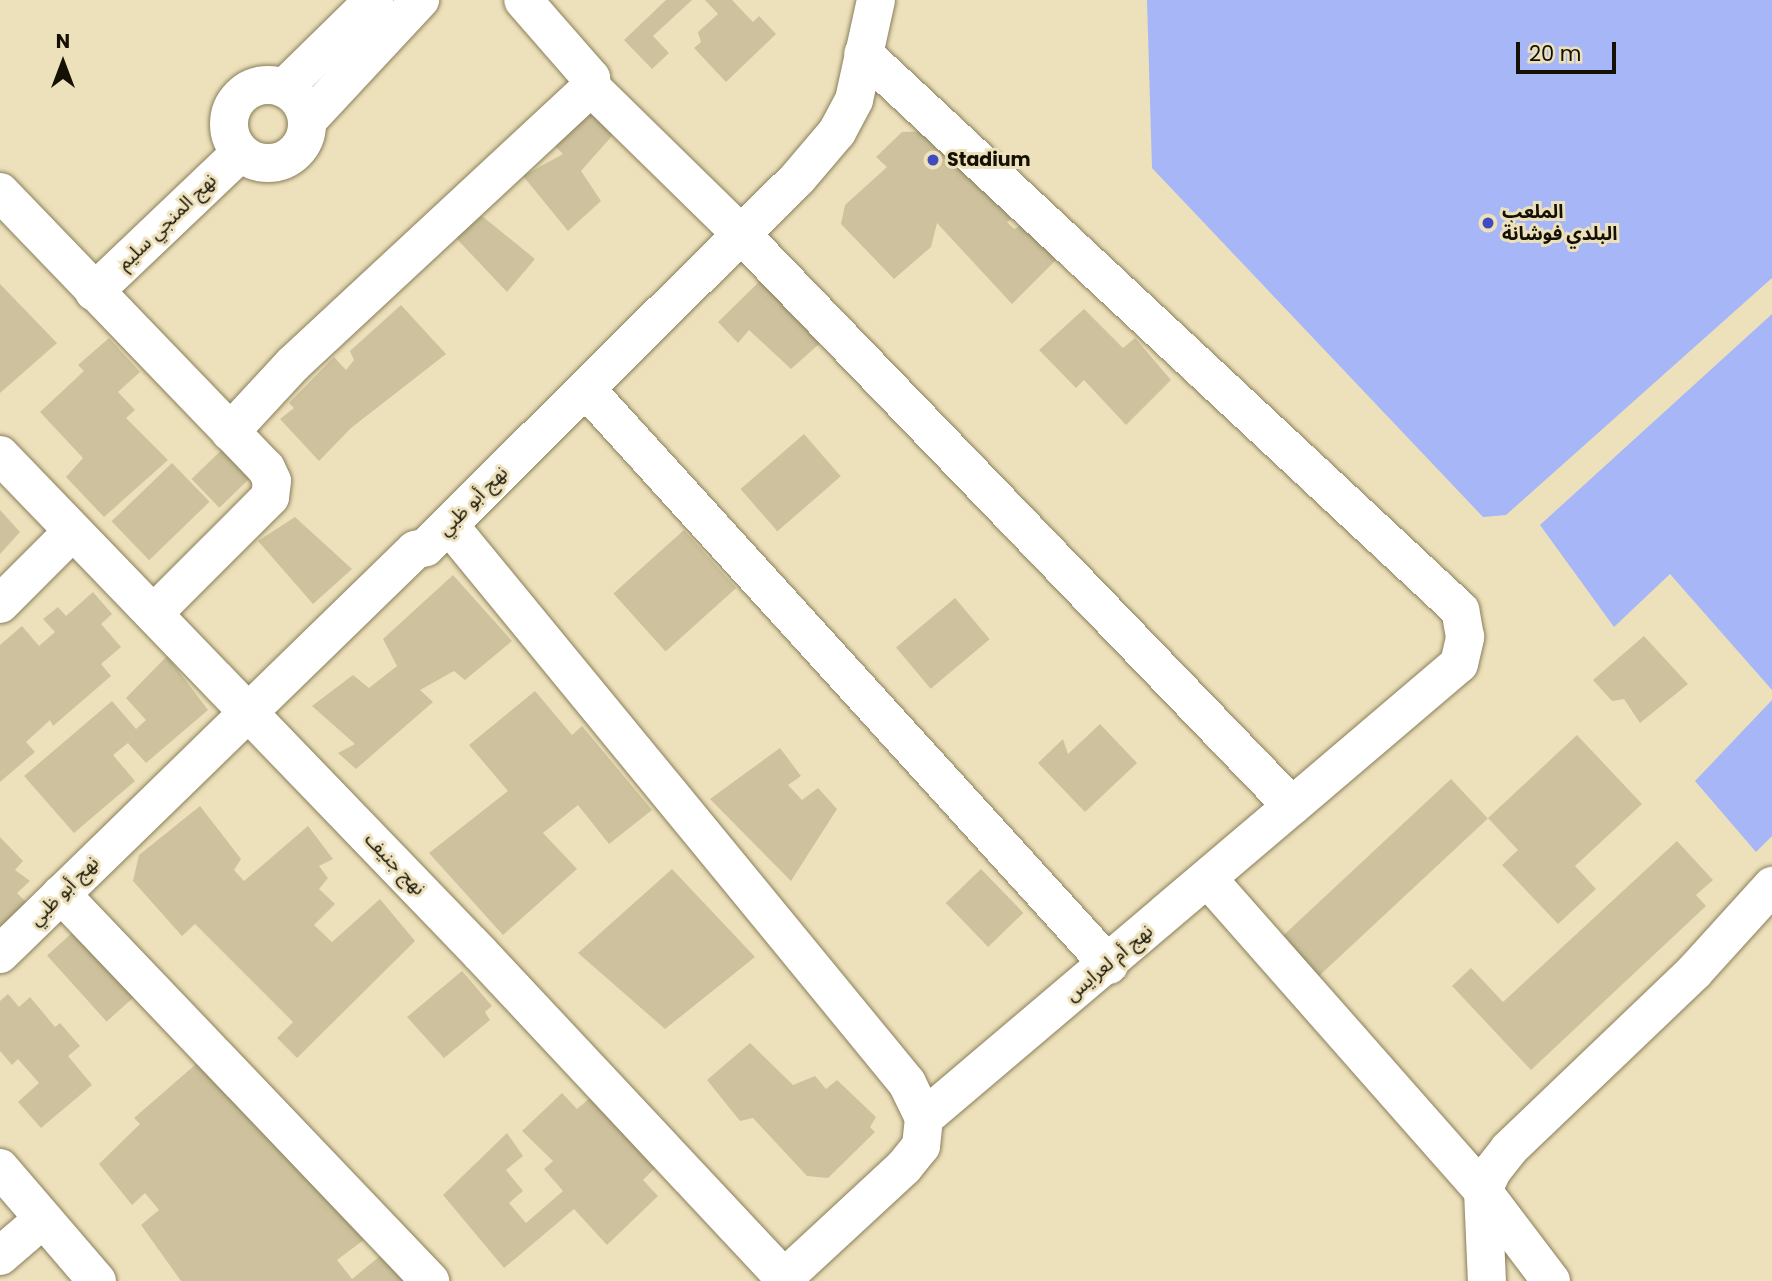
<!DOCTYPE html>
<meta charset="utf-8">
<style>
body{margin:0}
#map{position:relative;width:1772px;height:1281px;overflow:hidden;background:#ede1bb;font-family:Poppins,"Noto Sans Arabic",sans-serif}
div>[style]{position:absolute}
.green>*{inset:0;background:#a6b6f7}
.building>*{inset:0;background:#cdc29d;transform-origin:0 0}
.roads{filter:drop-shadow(0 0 2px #897f5b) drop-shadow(0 0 2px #897f5b)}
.minor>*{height:38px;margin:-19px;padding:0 19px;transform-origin:19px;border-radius:19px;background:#fff}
.minor>.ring{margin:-19px;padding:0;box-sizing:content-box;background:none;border:38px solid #fff;border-radius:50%}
.dots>*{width:19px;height:19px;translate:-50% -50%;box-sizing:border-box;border:4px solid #ede1bb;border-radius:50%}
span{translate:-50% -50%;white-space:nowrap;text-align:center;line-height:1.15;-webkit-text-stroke:6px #ede1bb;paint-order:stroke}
.poi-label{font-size:19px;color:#141004;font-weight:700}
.left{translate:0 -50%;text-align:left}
.street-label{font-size:19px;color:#141004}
.north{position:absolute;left:28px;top:28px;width:70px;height:70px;-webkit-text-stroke:5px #ede1bb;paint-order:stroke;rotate:0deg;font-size:19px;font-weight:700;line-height:28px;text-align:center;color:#141004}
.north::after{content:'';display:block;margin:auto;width:24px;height:32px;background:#141004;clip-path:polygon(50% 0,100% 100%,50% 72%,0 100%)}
.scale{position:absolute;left:1516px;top:42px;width:100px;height:32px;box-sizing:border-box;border:4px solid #141004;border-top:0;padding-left:9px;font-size:21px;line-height:24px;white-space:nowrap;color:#141004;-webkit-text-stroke:5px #ede1bb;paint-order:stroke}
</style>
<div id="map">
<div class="green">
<i style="clip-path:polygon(1147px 0,1772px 0,1772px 278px,1506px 515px,1483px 517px,1152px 168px)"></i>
<i style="clip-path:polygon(1772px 314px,1772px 690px,1670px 574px,1614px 627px,1540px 525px)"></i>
<i style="clip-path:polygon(1772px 700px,1772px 836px,1756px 852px,1695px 781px)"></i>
</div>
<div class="building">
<i style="clip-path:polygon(666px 0,692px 0,653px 36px,669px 53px,652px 69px,624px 40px)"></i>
<i style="clip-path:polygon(705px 0,732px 0,753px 22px,759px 16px,776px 34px,726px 82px,694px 48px,701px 42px,698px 32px,718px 14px)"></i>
<i style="clip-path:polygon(604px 109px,619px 128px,581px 171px,601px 201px,568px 231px,523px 176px,563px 154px,548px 139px,579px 110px)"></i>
<i style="clip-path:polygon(937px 131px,1023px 210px,1007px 222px,1014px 229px,1033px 219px,1060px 256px,1012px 304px,937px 223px,931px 247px,894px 279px,841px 224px,845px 205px,887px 167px,876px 157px,902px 132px)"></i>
<i style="clip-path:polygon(482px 216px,535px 259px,507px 292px,456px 238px)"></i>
<i style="clip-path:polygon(764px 277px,827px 337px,791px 369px,749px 330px,738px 343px,718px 322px)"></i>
<i style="clip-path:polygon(0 284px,57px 343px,0 393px)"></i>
<i style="clip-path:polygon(401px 305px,446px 354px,351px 428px,319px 461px,280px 419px,294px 408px,289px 403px,334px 357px,346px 370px,354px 360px,350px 351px)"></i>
<i style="clip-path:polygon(1084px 309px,1123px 348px,1135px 338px,1171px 380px,1126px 425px,1084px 380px,1076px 388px,1039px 350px)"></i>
<i style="clip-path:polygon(109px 338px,140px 372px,118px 392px,135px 410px,126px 418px,168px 460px,104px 517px,66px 477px,83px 458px,40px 412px,84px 371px,78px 365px)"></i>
<i style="left:804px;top:434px;width:56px;height:84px;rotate:49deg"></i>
<i style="left:234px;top:438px;width:40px;height:59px;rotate:46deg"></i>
<i style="left:172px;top:463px;width:54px;height:84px;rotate:46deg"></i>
<i style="clip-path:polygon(0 510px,20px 532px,0 554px)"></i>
<i style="clip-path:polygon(295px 517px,352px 569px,313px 604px,258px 541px)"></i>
<i style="left:684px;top:530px;width:78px;height:95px;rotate:48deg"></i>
<i style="clip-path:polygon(453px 575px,512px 641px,465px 680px,454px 671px,420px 690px,433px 702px,356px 769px,338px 753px,355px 744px,312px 706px,353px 675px,369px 688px,397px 666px,383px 639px)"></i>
<i style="clip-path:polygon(93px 592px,112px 614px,101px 624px,121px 647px,101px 664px,111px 676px,53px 726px,50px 720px,26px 742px,35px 752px,0 782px,0 645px,22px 626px,39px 646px,55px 632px,43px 619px,58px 607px,66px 616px)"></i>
<i style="left:955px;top:598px;width:54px;height:77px;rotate:50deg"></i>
<i style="clip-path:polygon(1644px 636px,1688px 684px,1640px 723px,1624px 699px,1612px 701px,1593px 680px)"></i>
<i style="clip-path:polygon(167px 656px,208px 710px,146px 763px,128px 743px,113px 755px,135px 781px,74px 833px,24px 776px,112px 701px,136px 729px,146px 720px,126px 698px)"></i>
<i style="clip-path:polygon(535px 691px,572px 735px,582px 726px,652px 810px,609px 844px,578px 805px,543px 833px,577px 869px,503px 935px,429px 853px,508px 791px,469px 745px)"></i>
<i style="clip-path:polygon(1100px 724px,1137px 763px,1085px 812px,1038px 763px,1063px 739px,1068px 754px)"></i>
<i style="clip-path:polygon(1577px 735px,1642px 804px,1575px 866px,1596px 889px,1558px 924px,1502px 865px,1518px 850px,1488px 818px)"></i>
<i style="clip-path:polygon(780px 748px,801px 776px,788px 785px,802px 800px,818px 788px,837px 809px,791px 881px,710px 799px)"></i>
<i style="left:1451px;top:779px;width:54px;height:236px;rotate:47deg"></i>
<i style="clip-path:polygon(200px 806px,241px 859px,234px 870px,244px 881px,308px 826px,333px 859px,319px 866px,328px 878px,319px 889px,335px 904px,314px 925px,332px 942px,380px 899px,415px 941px,297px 1058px,277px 1038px,293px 1022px,195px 924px,182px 936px,133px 881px,139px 855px)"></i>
<i style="clip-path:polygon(0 837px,23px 861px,15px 870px,30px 881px,17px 893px,29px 905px,0 926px)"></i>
<i style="clip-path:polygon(1677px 841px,1713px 880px,1696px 895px,1706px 906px,1531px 1070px,1452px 986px,1471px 968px,1503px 1002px)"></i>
<i style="clip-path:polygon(672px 869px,755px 957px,665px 1029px,578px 953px)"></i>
<i style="left:981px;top:869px;width:61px;height:49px;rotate:46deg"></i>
<i style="left:82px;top:924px;width:89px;height:47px;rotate:48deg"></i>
<i style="clip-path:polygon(462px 971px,492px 1006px,485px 1012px,490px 1020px,444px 1058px,407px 1017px)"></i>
<i style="clip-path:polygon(8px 994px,19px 1007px,30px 997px,55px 1027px,60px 1023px,80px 1046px,68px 1056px,92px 1085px,41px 1128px,18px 1102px,39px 1083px,18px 1059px,12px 1065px,0 1051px,0 1001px)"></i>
<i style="clip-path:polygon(750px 1043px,793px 1085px,815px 1076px,826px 1089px,837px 1080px,876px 1117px,870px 1127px,875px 1132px,828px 1178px,807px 1176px,753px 1118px,740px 1121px,707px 1080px)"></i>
<i style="clip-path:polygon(203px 1058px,365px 1239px,337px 1260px,352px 1279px,391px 1247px,419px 1281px,181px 1281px,141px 1225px,159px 1210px,145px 1193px,132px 1205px,99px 1164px,140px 1124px,134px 1118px)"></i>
<i style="clip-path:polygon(562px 1093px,577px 1109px,590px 1098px,656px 1167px,643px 1180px,658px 1196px,607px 1245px,574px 1209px,504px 1268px,443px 1195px,507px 1133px,523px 1156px,506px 1170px,523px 1191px,509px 1203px,526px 1223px,563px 1191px,544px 1169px,553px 1161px,522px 1131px)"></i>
</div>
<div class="roads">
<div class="minor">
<i class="ring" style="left:229px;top:85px;width:40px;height:40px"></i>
<i style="left:591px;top:87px;width:210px;rotate:44.4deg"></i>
<i style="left:741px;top:234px;width:794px;rotate:46.07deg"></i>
<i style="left:1292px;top:806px;width:219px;rotate:-40.4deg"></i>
<i style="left:1459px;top:664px;width:28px;rotate:-77deg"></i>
<i style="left:1465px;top:637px;width:27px;rotate:-100deg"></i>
<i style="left:1460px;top:610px;width:816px;rotate:-136.99deg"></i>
<i style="left:284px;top:88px;width:126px;rotate:-44.4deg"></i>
<i style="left:307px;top:121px;width:166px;rotate:-47deg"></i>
<i style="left:0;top:192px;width:383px;rotate:46.1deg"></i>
<i style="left:266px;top:468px;width:14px;rotate:65deg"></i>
<i style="left:272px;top:481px;width:16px;rotate:97deg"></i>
<i style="left:270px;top:497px;width:165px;rotate:135deg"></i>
<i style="left:94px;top:292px;width:202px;rotate:-43.6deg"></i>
<i style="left:586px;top:389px;width:778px;rotate:47.76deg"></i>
<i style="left:230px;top:432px;width:93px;rotate:-47.2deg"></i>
<i style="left:293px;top:364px;width:407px;rotate:-42.9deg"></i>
<i style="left:591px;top:87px;width:9px;rotate:-90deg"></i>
<i style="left:591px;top:78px;width:103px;rotate:-131.1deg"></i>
<i style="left:0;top:455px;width:692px;rotate:46.05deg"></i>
<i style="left:480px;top:953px;width:445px;rotate:46.9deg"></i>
<i style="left:449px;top:525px;width:722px;rotate:50.62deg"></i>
<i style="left:907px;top:1083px;width:39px;rotate:64deg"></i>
<i style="left:924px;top:1118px;width:28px;rotate:96deg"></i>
<i style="left:921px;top:1146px;width:27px;rotate:129deg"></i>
<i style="left:904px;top:1167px;width:168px;rotate:137.2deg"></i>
<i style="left:0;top:604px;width:102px;rotate:-45deg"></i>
<i style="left:1208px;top:879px;width:416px;rotate:48.6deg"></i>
<i style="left:1483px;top:1191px;width:90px;rotate:87.5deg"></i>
<i style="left:61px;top:894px;width:535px;rotate:46.36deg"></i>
<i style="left:0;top:954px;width:579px;rotate:-44.23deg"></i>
<i style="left:415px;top:550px;width:11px;rotate:-15deg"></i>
<i style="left:426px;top:547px;width:523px;rotate:-44.77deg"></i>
<i style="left:797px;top:179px;width:62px;rotate:-49.6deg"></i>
<i style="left:837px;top:132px;width:36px;rotate:-62deg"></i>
<i style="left:854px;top:100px;width:102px;rotate:-77.6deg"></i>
<i style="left:924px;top:1118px;width:482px;rotate:-40.3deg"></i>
<i style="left:0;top:1168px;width:149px;rotate:49.4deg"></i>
<i style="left:0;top:1256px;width:57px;rotate:-40.7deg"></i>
<i style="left:1551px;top:1281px;width:113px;rotate:-127.1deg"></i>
<i style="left:1483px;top:1191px;width:22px;rotate:-66deg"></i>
<i style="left:1492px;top:1171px;width:28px;rotate:-52deg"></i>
<i style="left:1509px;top:1149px;width:257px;rotate:-43.7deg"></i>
<i style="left:1695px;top:971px;width:115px;rotate:-47.8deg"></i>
</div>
</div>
<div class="dots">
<i style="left:933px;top:160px;background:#414bc0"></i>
<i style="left:1488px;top:223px;background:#414bc0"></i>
</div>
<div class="poi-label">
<span class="left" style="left:947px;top:160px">Stadium</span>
<span class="left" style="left:1502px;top:223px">الملعب<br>البلدي فوشانة</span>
</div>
<div class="street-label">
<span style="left:167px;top:222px;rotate:-44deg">نهج المنجي سليم</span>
<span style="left:473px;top:501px;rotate:-45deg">نهج أبو ظبي</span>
<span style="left:395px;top:864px;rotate:46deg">نهج جنيف</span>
<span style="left:64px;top:891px;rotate:-45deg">نهج أبو ظبي</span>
<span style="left:1109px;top:963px;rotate:-40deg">نهج أم لعرايس</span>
</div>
<div class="north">N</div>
<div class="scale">20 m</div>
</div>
